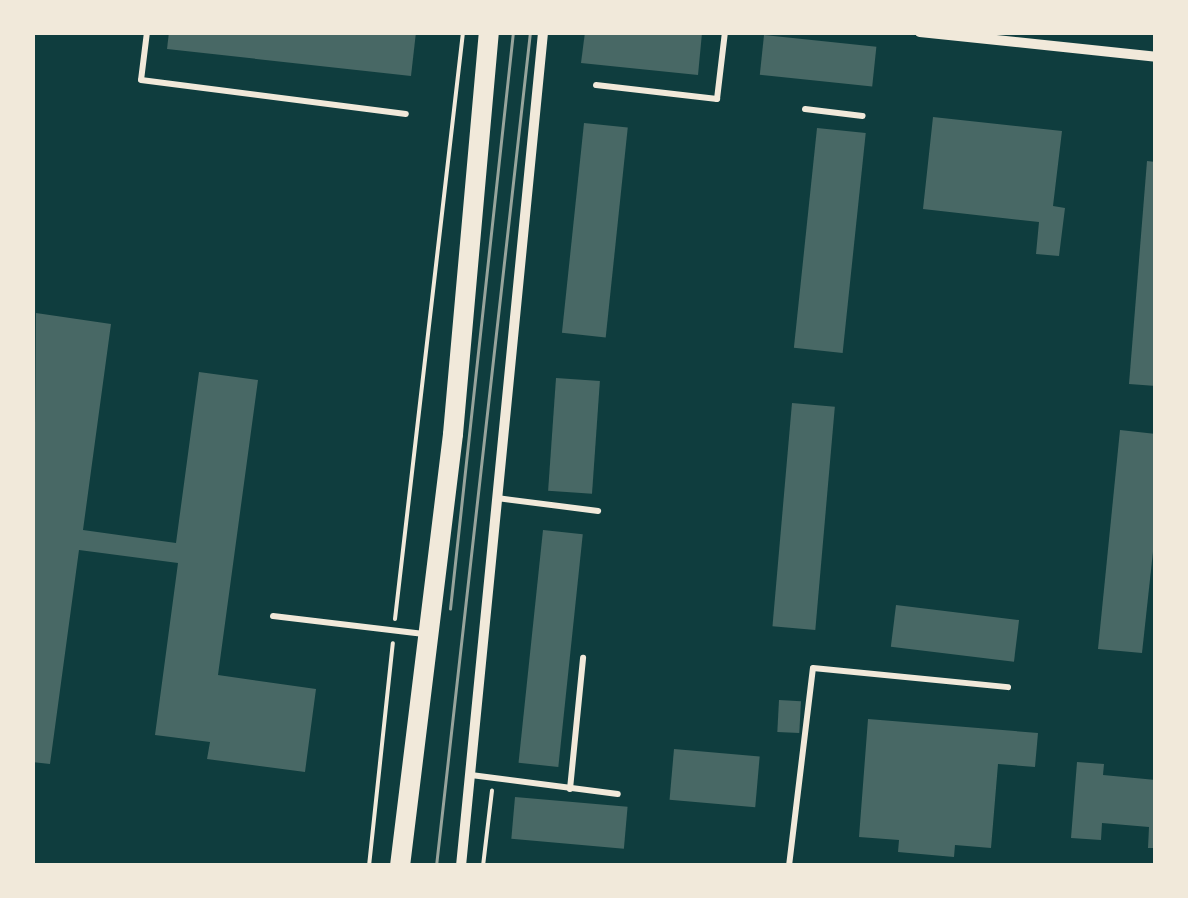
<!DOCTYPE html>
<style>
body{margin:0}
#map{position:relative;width:1188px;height:898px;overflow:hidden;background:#0f3d3e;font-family:"Open Sans",sans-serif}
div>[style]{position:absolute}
.building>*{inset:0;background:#486865;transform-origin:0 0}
.path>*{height:4px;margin:-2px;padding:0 2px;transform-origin:2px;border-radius:2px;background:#f1e9da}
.service>*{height:6px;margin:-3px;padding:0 3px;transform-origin:3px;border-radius:3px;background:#f1e9da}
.minor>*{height:10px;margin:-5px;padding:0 5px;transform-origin:5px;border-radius:5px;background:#f1e9da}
.secondary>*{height:20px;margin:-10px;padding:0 10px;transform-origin:10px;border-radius:10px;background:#f1e9da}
.tram>*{height:2.5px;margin:-1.25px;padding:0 1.25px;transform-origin:1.25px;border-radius:1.25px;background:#97a49c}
span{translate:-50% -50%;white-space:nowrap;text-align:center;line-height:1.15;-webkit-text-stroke:8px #f1e9da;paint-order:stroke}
.frame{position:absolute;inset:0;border:35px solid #f1e9da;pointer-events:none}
</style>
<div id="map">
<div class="building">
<i style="clip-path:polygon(169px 32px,416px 32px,411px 76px,167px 49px)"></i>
<i style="clip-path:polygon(585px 32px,702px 33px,698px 75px,581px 63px)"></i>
<i style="left:764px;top:35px;width:113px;height:40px;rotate:6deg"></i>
<i style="clip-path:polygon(933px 117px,1062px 131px,1053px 206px,1065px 208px,1059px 256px,1036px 254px,1039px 222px,923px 209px)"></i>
<i style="left:584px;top:123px;width:44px;height:211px;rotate:6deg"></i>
<i style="left:817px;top:128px;width:49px;height:221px;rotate:6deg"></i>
<i style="clip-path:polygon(1147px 161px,1156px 162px,1156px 386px,1129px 384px)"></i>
<i style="clip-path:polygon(36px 313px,111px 324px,83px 530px,176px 543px,199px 372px,258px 380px,218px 675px,316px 689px,305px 772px,207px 759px,210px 742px,155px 735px,178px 563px,79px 550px,50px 764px,32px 762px)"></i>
<i style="left:556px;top:378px;width:44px;height:113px;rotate:4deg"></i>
<i style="left:792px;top:403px;width:43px;height:224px;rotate:5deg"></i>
<i style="clip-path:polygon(1120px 430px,1156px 434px,1156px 524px,1142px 653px,1098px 649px)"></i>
<i style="left:543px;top:530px;width:40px;height:234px;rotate:6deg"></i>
<i style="left:896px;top:605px;width:124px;height:42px;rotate:7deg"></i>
<i style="left:779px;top:700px;width:22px;height:32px;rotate:3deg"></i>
<i style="clip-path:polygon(868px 719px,1038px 733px,1035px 767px,998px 764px,991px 848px,955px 845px,954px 857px,898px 852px,899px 840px,859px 837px)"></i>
<i style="left:674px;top:749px;width:86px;height:51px;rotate:5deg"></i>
<i style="clip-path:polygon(1077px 762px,1104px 764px,1103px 775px,1156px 780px,1156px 848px,1148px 848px,1149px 827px,1102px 823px,1101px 840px,1071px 838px)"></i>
<i style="left:515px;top:797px;width:113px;height:42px;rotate:5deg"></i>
</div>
<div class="path">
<i style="left:395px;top:619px;width:591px;rotate:-83.39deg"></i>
<i style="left:369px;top:866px;width:224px;rotate:-83.9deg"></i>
<i style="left:483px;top:866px;width:76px;rotate:-83.2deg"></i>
</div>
<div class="service">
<i style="left:147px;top:32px;width:48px;rotate:97.1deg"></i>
<i style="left:141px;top:80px;width:267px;rotate:7.3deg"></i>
<i style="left:596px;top:85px;width:122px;rotate:6.6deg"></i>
<i style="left:717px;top:99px;width:67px;rotate:-83.2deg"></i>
<i style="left:805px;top:109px;width:58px;rotate:6.9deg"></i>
<i style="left:497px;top:498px;width:102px;rotate:7.3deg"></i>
<i style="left:273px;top:616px;width:152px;rotate:6.8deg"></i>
<i style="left:471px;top:775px;width:148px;rotate:7.4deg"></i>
<i style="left:570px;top:789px;width:132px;rotate:-84.3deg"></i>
<i style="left:789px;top:866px;width:199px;rotate:-83.1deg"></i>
<i style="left:813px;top:668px;width:196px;rotate:5.6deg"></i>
</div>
<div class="minor">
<i style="left:920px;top:32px;width:237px;rotate:6deg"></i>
<i style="left:461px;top:866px;width:838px;rotate:-84.38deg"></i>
</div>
<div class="secondary">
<i style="left:400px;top:866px;width:435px;rotate:-83deg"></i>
<i style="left:453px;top:434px;width:404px;rotate:-84.9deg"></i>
</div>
<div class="tram">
<i style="left:450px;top:609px;width:580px;rotate:-83.77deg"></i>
<i style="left:436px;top:866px;width:839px;rotate:-83.57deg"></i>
</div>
<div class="frame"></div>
</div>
